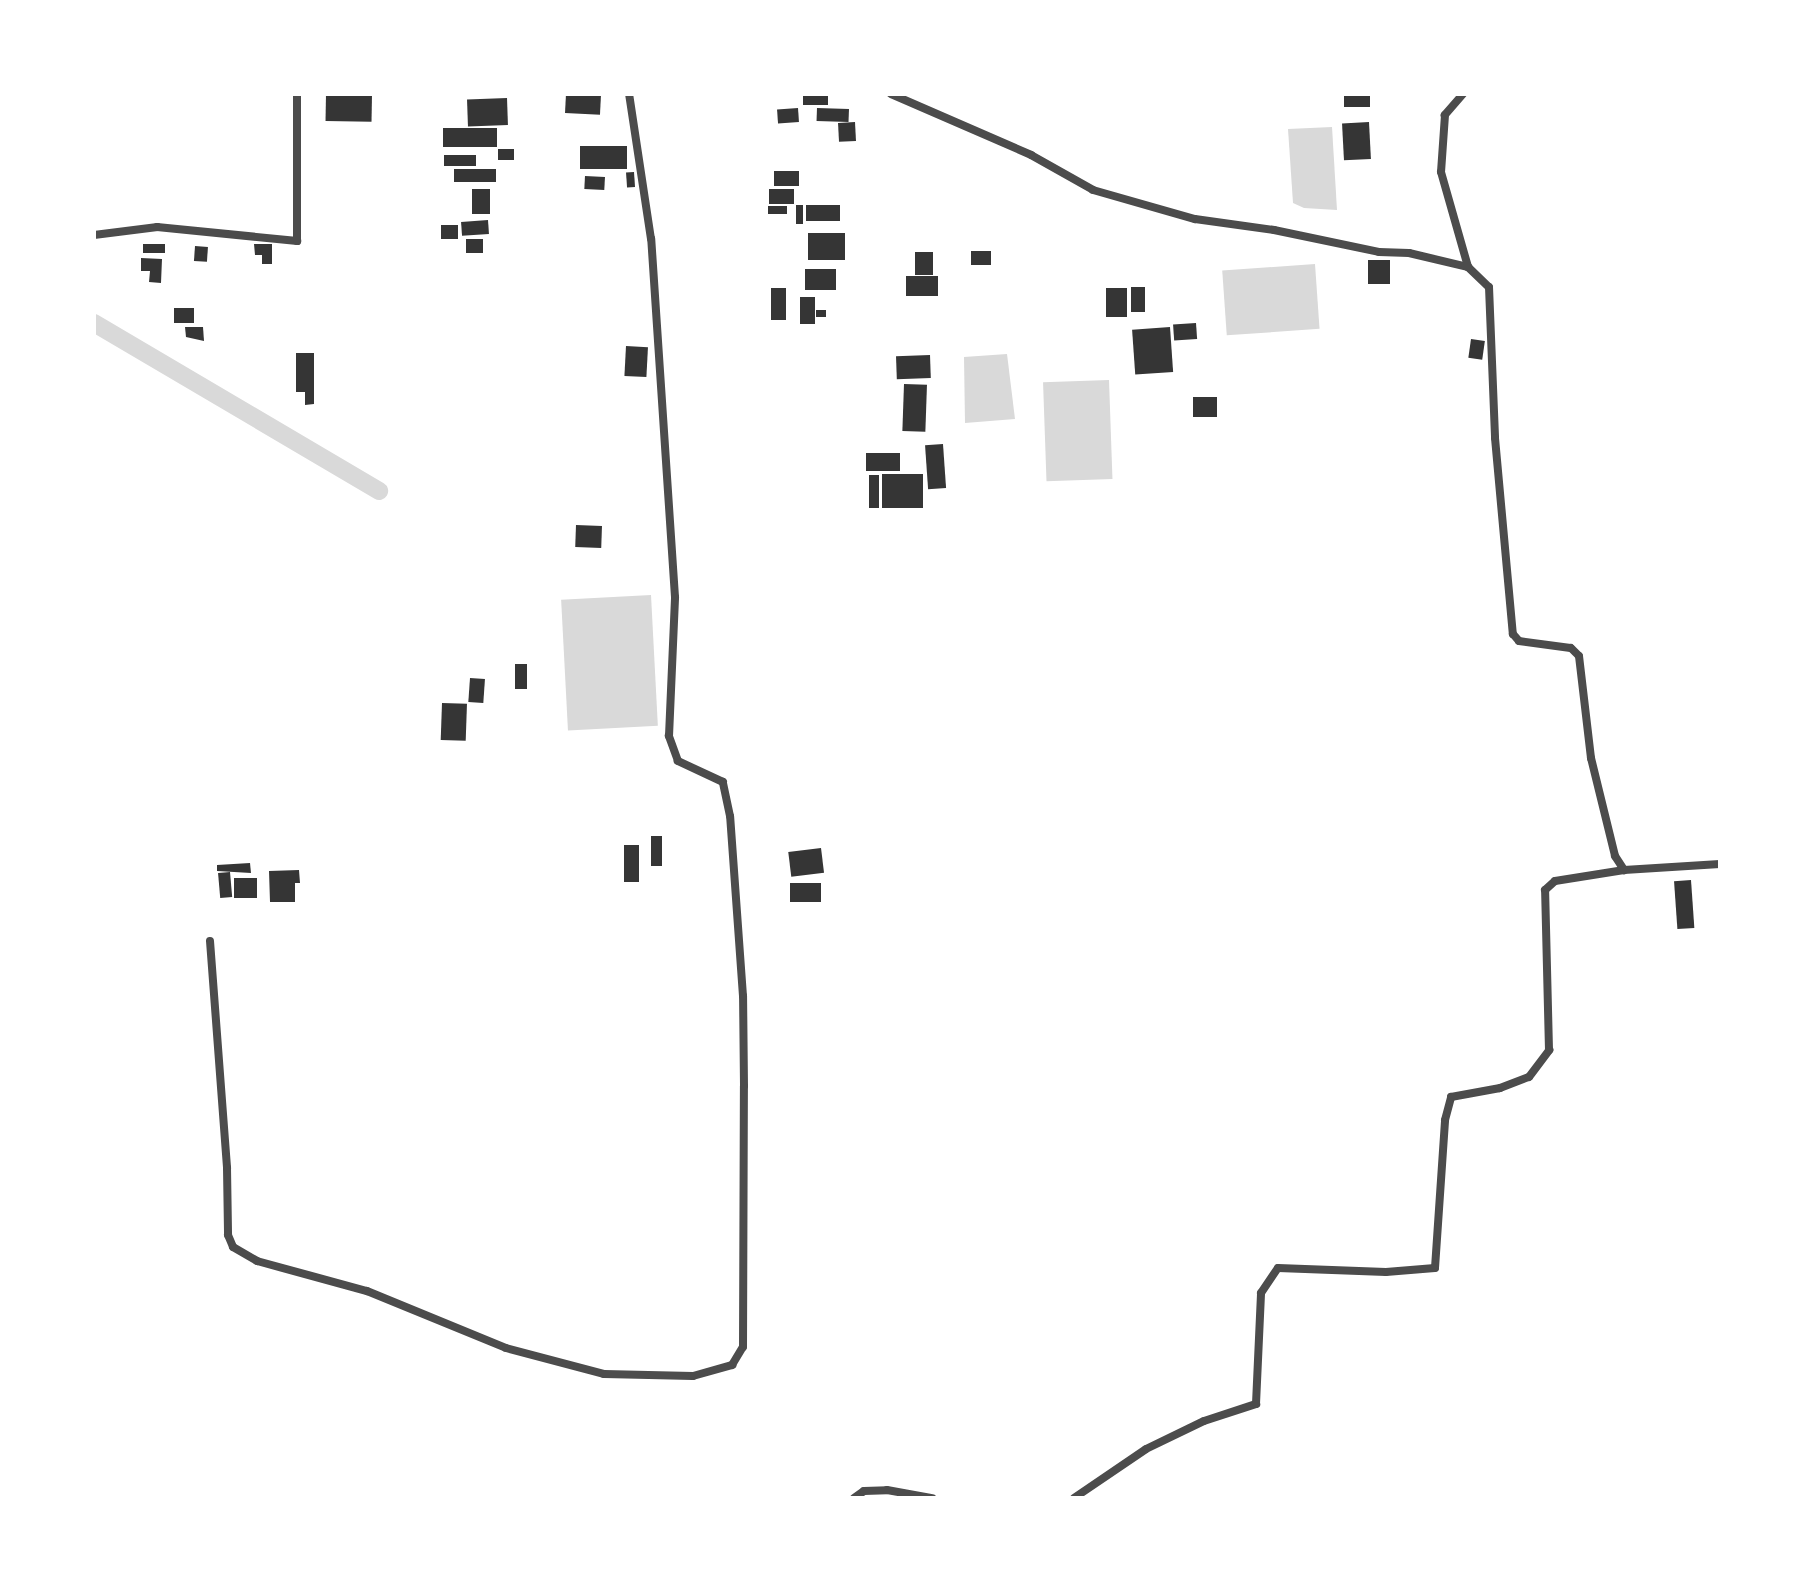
<!DOCTYPE html>
<style>
body{margin:0}
#map{position:relative;width:1814px;height:1592px;overflow:hidden;background:#fff;font-family:"Archivo Narrow",sans-serif}
div>[style]{position:absolute}
.water>*{inset:0;background:#d9d9d9;transform-origin:0 0}
.canal>*{height:18px;margin:-9px;padding:0 9px;transform-origin:9px;border-radius:9px;background:#d9d9d9}
.building>*{inset:0;background:#353535;transform-origin:0 0}
.minor>*{height:8px;margin:-4px;padding:0 4px;transform-origin:4px;border-radius:4px;background:#4c4c4c}
span{translate:-50% -50%;white-space:nowrap;text-align:center;line-height:1.15;-webkit-text-stroke:7px #fff;paint-order:stroke}
.frame{position:absolute;inset:0;border:96px solid #fff;pointer-events:none}
</style>
<div id="map">
<div class="water">
<i style="clip-path:polygon(1332px 127px,1337px 210px,1304px 208px,1293px 203px,1288px 129px)"></i>
<i style="left:1315px;top:264px;width:65px;height:93px;rotate:86deg"></i>
<i style="clip-path:polygon(1007px 354px,1015px 419px,965px 423px,964px 357px)"></i>
<i style="left:1109px;top:380px;width:99px;height:66px;rotate:88deg"></i>
<i style="left:651px;top:595px;width:131px;height:90px;rotate:87deg"></i>
</div>
<div class="canal">
<i style="left:94px;top:323px;width:331px;rotate:30.5deg"></i>
</div>
<div class="building">
<i style="left:326px;top:94px;width:46px;height:27px;rotate:1deg"></i>
<i style="left:566px;top:94px;width:35px;height:19px;rotate:3deg"></i>
<i style="left:803px;top:94px;width:25px;height:11px"></i>
<i style="left:1344px;top:94px;width:26px;height:13px"></i>
<i style="left:507px;top:98px;width:27px;height:40px;rotate:88deg"></i>
<i style="left:798px;top:108px;width:14px;height:21px;rotate:86deg"></i>
<i style="left:817px;top:108px;width:32px;height:13px;rotate:2deg"></i>
<i style="left:855px;top:122px;width:19px;height:17px;rotate:87deg"></i>
<i style="left:1369px;top:122px;width:37px;height:27px;rotate:87deg"></i>
<i style="left:443px;top:128px;width:54px;height:19px"></i>
<i style="left:580px;top:146px;width:47px;height:23px"></i>
<i style="left:514px;top:149px;width:11px;height:16px;rotate:90deg"></i>
<i style="left:444px;top:155px;width:32px;height:11px"></i>
<i style="left:454px;top:169px;width:42px;height:13px"></i>
<i style="left:774px;top:171px;width:25px;height:15px"></i>
<i style="left:634px;top:172px;width:15px;height:8px;rotate:86deg"></i>
<i style="left:585px;top:176px;width:20px;height:13px;rotate:3deg"></i>
<i style="left:472px;top:189px;width:18px;height:25px"></i>
<i style="left:769px;top:189px;width:25px;height:15px"></i>
<i style="left:796px;top:205px;width:7px;height:19px"></i>
<i style="left:806px;top:205px;width:34px;height:16px"></i>
<i style="left:768px;top:206px;width:19px;height:8px"></i>
<i style="left:488px;top:220px;width:14px;height:27px;rotate:86deg"></i>
<i style="left:458px;top:225px;width:14px;height:17px;rotate:90deg"></i>
<i style="left:845px;top:233px;width:27px;height:37px;rotate:90deg"></i>
<i style="left:466px;top:239px;width:17px;height:14px"></i>
<i style="left:143px;top:244px;width:22px;height:9px"></i>
<i style="clip-path:polygon(254px 244px,272px 244px,272px 264px,262px 264px,262px 255px,255px 255px)"></i>
<i style="left:195px;top:246px;width:13px;height:15px;rotate:4deg"></i>
<i style="left:971px;top:251px;width:20px;height:14px"></i>
<i style="left:915px;top:252px;width:18px;height:23px"></i>
<i style="clip-path:polygon(141px 258px,162px 259px,161px 283px,149px 282px,150px 271px,141px 271px)"></i>
<i style="left:1368px;top:260px;width:22px;height:24px"></i>
<i style="left:836px;top:269px;width:21px;height:31px;rotate:90deg"></i>
<i style="left:938px;top:276px;width:20px;height:32px;rotate:90deg"></i>
<i style="left:1131px;top:287px;width:14px;height:25px"></i>
<i style="left:771px;top:288px;width:15px;height:32px"></i>
<i style="left:1106px;top:288px;width:21px;height:29px"></i>
<i style="left:800px;top:297px;width:15px;height:27px"></i>
<i style="left:174px;top:308px;width:20px;height:15px"></i>
<i style="left:826px;top:310px;width:7px;height:10px;rotate:90deg"></i>
<i style="left:1196px;top:323px;width:16px;height:23px;rotate:86deg"></i>
<i style="clip-path:polygon(185px 327px,203px 327px,204px 341px,186px 337px)"></i>
<i style="left:1170px;top:327px;width:45px;height:38px;rotate:86deg"></i>
<i style="left:1471px;top:339px;width:14px;height:19px;rotate:8deg"></i>
<i style="left:626px;top:346px;width:22px;height:30px;rotate:3deg"></i>
<i style="clip-path:polygon(296px 353px,314px 353px,314px 404px,305px 405px,305px 392px,296px 392px)"></i>
<i style="left:930px;top:355px;width:23px;height:34px;rotate:88deg"></i>
<i style="left:904px;top:384px;width:23px;height:47px;rotate:2deg"></i>
<i style="left:1193px;top:397px;width:24px;height:20px"></i>
<i style="left:943px;top:444px;width:44px;height:18px;rotate:86deg"></i>
<i style="left:866px;top:453px;width:34px;height:18px"></i>
<i style="left:882px;top:474px;width:41px;height:34px"></i>
<i style="left:869px;top:475px;width:10px;height:33px"></i>
<i style="left:576px;top:525px;width:26px;height:22px;rotate:2deg"></i>
<i style="left:515px;top:664px;width:12px;height:25px"></i>
<i style="left:470px;top:678px;width:15px;height:24px;rotate:4deg"></i>
<i style="left:442px;top:703px;width:25px;height:37px;rotate:2deg"></i>
<i style="left:651px;top:836px;width:11px;height:30px"></i>
<i style="left:624px;top:845px;width:15px;height:37px"></i>
<i style="left:821px;top:848px;width:25px;height:33px;rotate:83deg"></i>
<i style="clip-path:polygon(250px 863px,251px 873px,217px 871px,217px 865px)"></i>
<i style="clip-path:polygon(299px 870px,300px 883px,295px 883px,295px 902px,270px 902px,269px 871px)"></i>
<i style="left:230px;top:872px;width:25px;height:12px;rotate:85deg"></i>
<i style="left:234px;top:878px;width:23px;height:20px"></i>
<i style="left:1691px;top:880px;width:48px;height:17px;rotate:86deg"></i>
<i style="left:821px;top:883px;width:19px;height:31px;rotate:90deg"></i>
</div>
<div class="minor">
<i style="left:891px;top:94px;width:153px;rotate:23.5deg"></i>
<i style="left:1031px;top:155px;width:71px;rotate:29.4deg"></i>
<i style="left:1093px;top:190px;width:106px;rotate:15.9deg"></i>
<i style="left:1195px;top:219px;width:80px;rotate:7.9deg"></i>
<i style="left:1274px;top:230px;width:107px;rotate:11.8deg"></i>
<i style="left:1379px;top:252px;width:30px;rotate:2deg"></i>
<i style="left:1409px;top:253px;width:61px;rotate:13.3deg"></i>
<i style="left:1468px;top:267px;width:29px;rotate:44deg"></i>
<i style="left:1489px;top:287px;width:151px;rotate:87.7deg"></i>
<i style="left:1495px;top:438px;width:197px;rotate:84.8deg"></i>
<i style="left:1513px;top:634px;width:9px;rotate:49deg"></i>
<i style="left:1519px;top:641px;width:52px;rotate:7.7deg"></i>
<i style="left:1571px;top:648px;width:11px;rotate:45deg"></i>
<i style="left:1579px;top:656px;width:103px;rotate:83.3deg"></i>
<i style="left:1591px;top:758px;width:101px;rotate:76.2deg"></i>
<i style="left:1615px;top:856px;width:17px;rotate:57deg"></i>
<i style="left:1624px;top:870px;width:96px;rotate:-3.6deg"></i>
<i style="left:1463px;top:94px;width:28px;rotate:131deg"></i>
<i style="left:1445px;top:115px;width:57px;rotate:94deg"></i>
<i style="left:1441px;top:172px;width:99px;rotate:74.1deg"></i>
<i style="left:94px;top:235px;width:64px;rotate:-7.2deg"></i>
<i style="left:157px;top:227px;width:141px;rotate:5.7deg"></i>
<i style="left:297px;top:241px;width:147px;rotate:-90deg"></i>
<i style="left:210px;top:941px;width:228px;rotate:85.7deg"></i>
<i style="left:227px;top:1168px;width:67px;rotate:89.1deg"></i>
<i style="left:228px;top:1235px;width:13px;rotate:67deg"></i>
<i style="left:233px;top:1247px;width:28px;rotate:30deg"></i>
<i style="left:257px;top:1261px;width:114px;rotate:15.3deg"></i>
<i style="left:367px;top:1291px;width:150px;rotate:22.3deg"></i>
<i style="left:506px;top:1348px;width:101px;rotate:14.9deg"></i>
<i style="left:604px;top:1374px;width:89px;rotate:1.3deg"></i>
<i style="left:693px;top:1376px;width:41px;rotate:-15.8deg"></i>
<i style="left:732px;top:1365px;width:21px;rotate:-59deg"></i>
<i style="left:743px;top:1347px;width:261px;rotate:-89.8deg"></i>
<i style="left:744px;top:1086px;width:90px;rotate:-90.6deg"></i>
<i style="left:743px;top:996px;width:180px;rotate:-94.1deg"></i>
<i style="left:730px;top:816px;width:35px;rotate:-102deg"></i>
<i style="left:723px;top:782px;width:50px;rotate:-155deg"></i>
<i style="left:678px;top:761px;width:27px;rotate:-110deg"></i>
<i style="left:669px;top:736px;width:139px;rotate:-87.5deg"></i>
<i style="left:675px;top:597px;width:359px;rotate:-93.8deg"></i>
<i style="left:651px;top:239px;width:147px;rotate:-98.6deg"></i>
<i style="left:854px;top:1498px;width:12px;rotate:-35deg"></i>
<i style="left:864px;top:1491px;width:23px;rotate:-2deg"></i>
<i style="left:887px;top:1490px;width:46px;rotate:10.1deg"></i>
<i style="left:1074px;top:1498px;width:87px;rotate:-34.2deg"></i>
<i style="left:1146px;top:1449px;width:64px;rotate:-25.8deg"></i>
<i style="left:1204px;top:1421px;width:55px;rotate:-18.1deg"></i>
<i style="left:1256px;top:1404px;width:111px;rotate:-87.4deg"></i>
<i style="left:1261px;top:1293px;width:30px;rotate:-56deg"></i>
<i style="left:1278px;top:1268px;width:108px;rotate:2.1deg"></i>
<i style="left:1386px;top:1272px;width:49px;rotate:-4.7deg"></i>
<i style="left:1435px;top:1268px;width:148px;rotate:-86.1deg"></i>
<i style="left:1445px;top:1120px;width:24px;rotate:-75deg"></i>
<i style="left:1451px;top:1097px;width:50px;rotate:-10.4deg"></i>
<i style="left:1500px;top:1088px;width:31px;rotate:-21deg"></i>
<i style="left:1529px;top:1077px;width:34px;rotate:-53deg"></i>
<i style="left:1549px;top:1050px;width:160px;rotate:-91.4deg"></i>
<i style="left:1545px;top:890px;width:13px;rotate:-42deg"></i>
<i style="left:1555px;top:881px;width:70px;rotate:-9.1deg"></i>
</div>
<div class="frame"></div>
</div>
